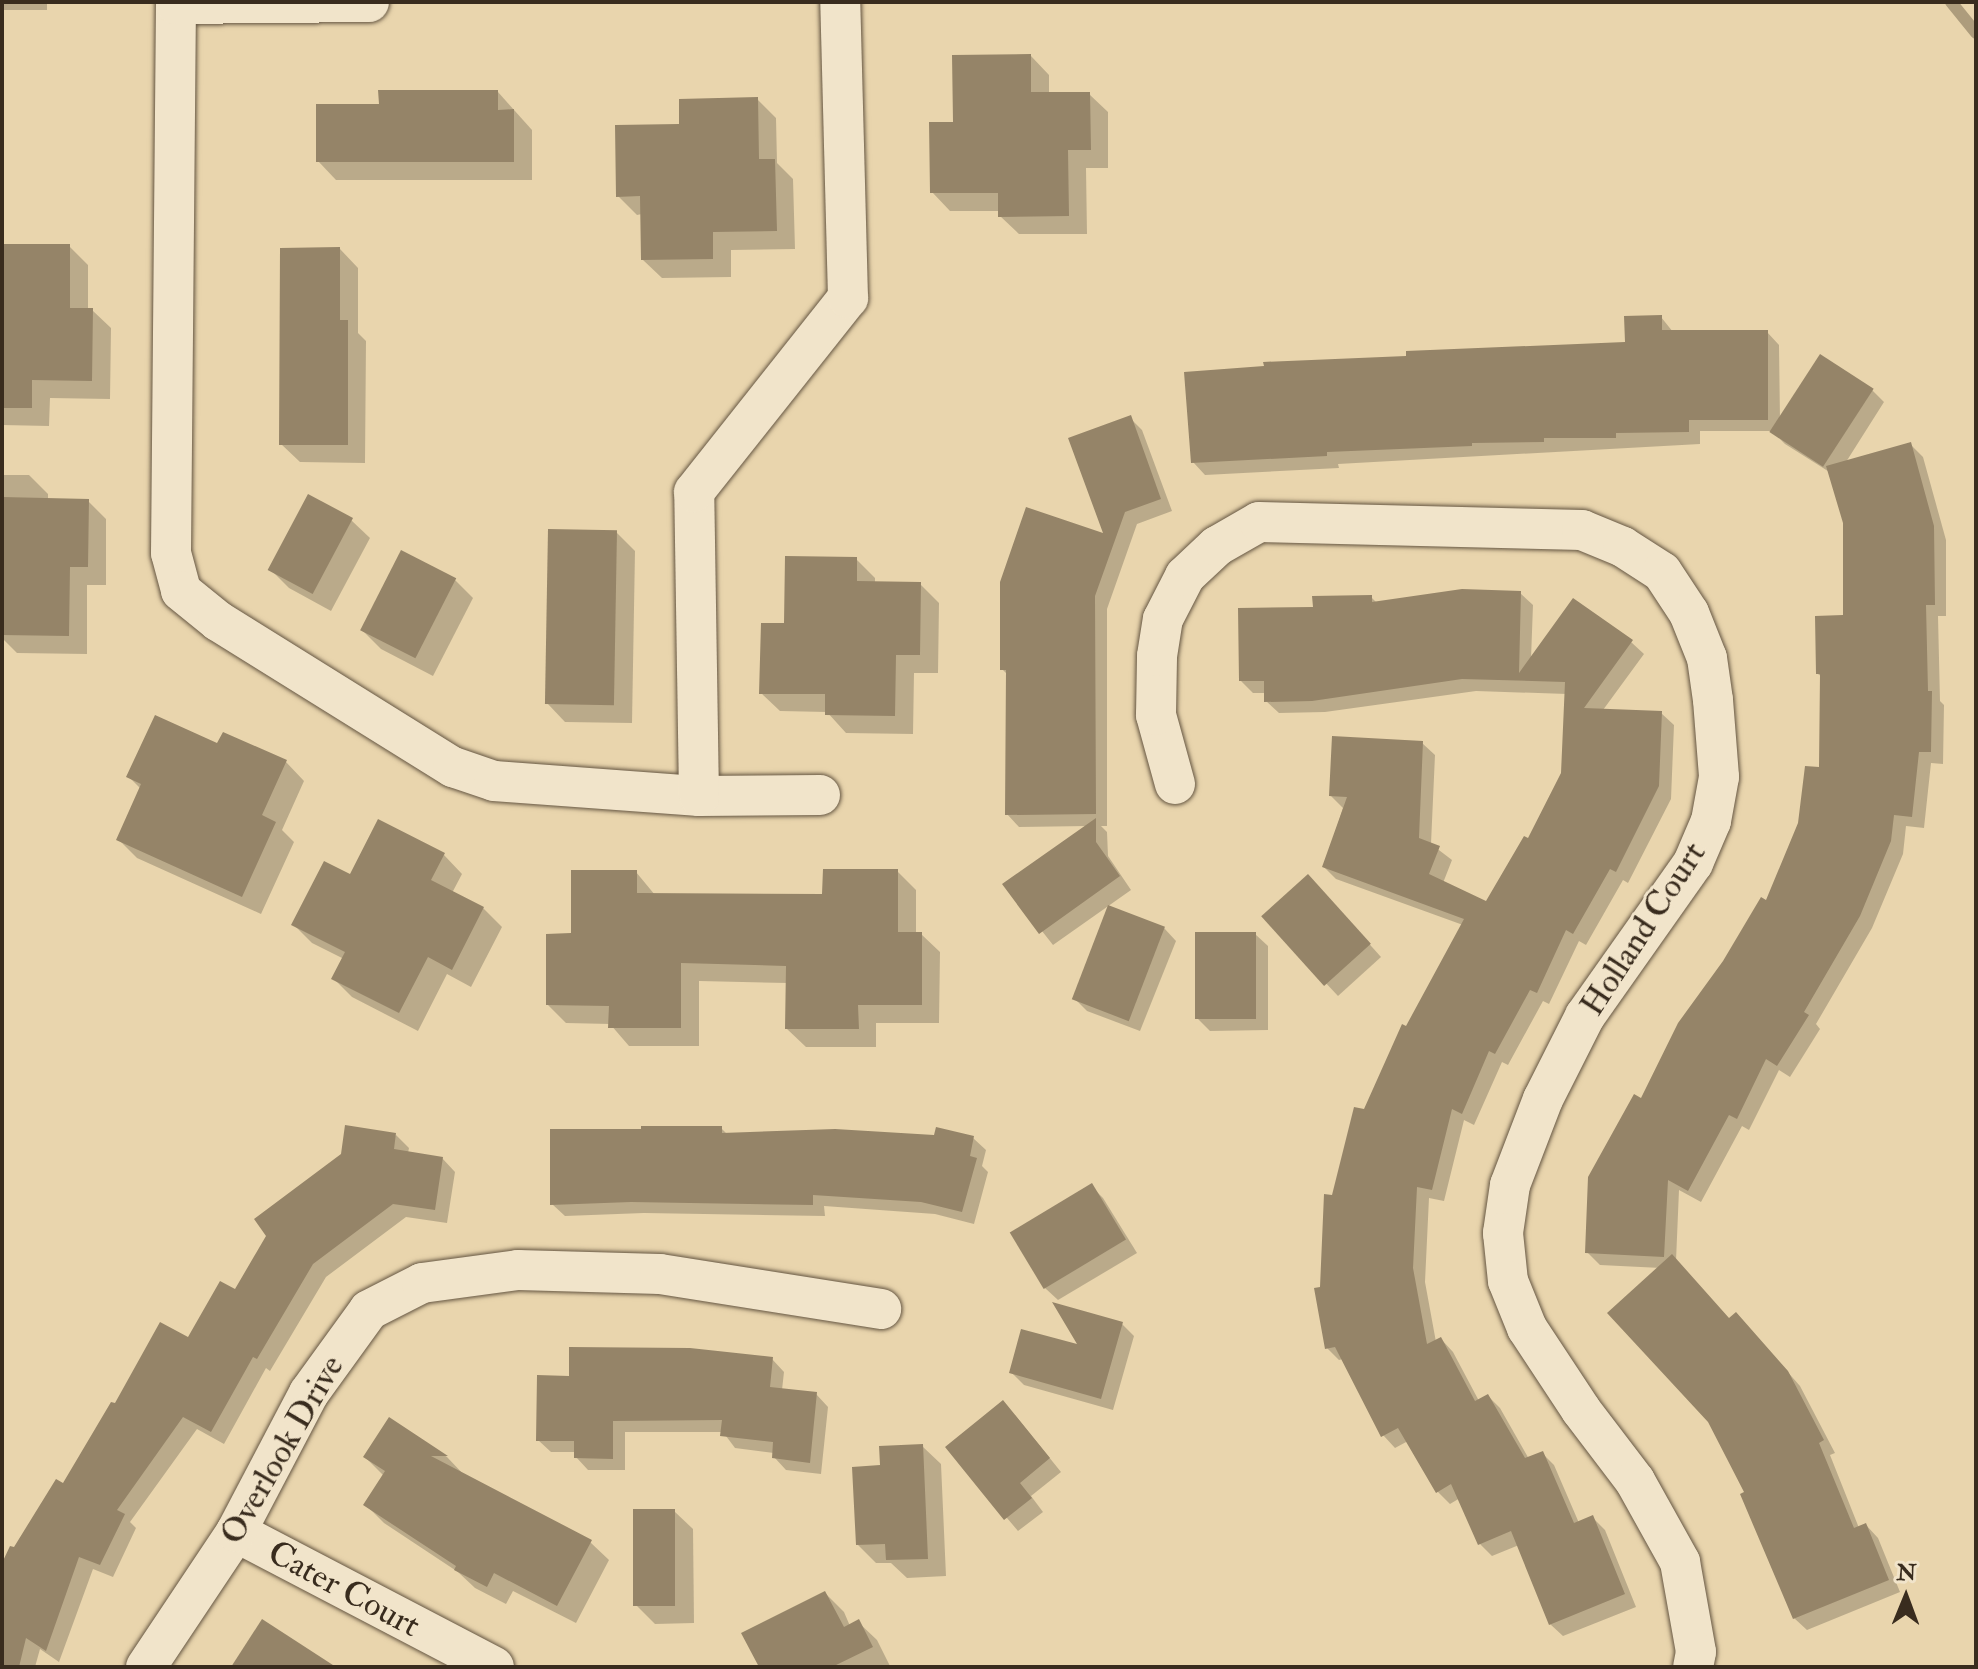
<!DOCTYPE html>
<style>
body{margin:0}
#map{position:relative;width:1978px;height:1669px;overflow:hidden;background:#e9d5ad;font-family:"IM FELL Double Pica",serif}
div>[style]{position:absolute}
.shadow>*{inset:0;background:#0003;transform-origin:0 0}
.stream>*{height:12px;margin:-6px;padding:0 6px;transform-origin:6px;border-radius:6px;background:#ad9c7c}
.building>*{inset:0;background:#958468;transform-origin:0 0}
.roads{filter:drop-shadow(0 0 2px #655642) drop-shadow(0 0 2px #655642)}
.minor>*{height:40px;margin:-20px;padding:0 20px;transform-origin:20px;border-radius:20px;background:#f1e4ca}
span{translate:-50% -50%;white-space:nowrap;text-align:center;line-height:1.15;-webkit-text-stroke:6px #f1e4ca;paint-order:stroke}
.street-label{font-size:34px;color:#392c1e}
.frame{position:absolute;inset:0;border:4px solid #392c1e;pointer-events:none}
.north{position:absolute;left:1866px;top:1557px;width:80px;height:80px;-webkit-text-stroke:6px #f1e4ca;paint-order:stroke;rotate:1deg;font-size:22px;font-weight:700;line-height:32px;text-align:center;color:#392c1e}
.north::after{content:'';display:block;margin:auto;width:28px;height:36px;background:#392c1e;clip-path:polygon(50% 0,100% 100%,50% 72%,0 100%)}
</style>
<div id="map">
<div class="shadow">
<i style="left:2px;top:2px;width:45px;height:8px"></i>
<i style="clip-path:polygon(1031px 56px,1049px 75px,1049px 94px,1089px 94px,1108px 112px,1108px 168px,1086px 168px,1087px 234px,1019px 234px,1000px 216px,1000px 211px,950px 211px,932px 192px,955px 124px)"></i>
<i style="clip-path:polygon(498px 92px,532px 130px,532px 180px,336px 180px,318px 161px,381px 106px)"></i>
<i style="clip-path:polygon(757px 99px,776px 118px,777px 163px,793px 179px,795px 249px,731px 250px,731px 277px,662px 278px,643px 260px,642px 214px,637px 215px,618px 196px,681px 126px)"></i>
<i style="clip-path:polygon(2px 246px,69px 246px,88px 265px,88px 310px,92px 310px,111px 328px,110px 399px,50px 398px,49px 426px,2px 425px)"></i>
<i style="clip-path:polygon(340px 249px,358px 268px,358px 333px,366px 341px,365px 463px,300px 462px,281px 444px)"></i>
<i style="clip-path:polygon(1661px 317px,1673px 332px,1767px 332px,1779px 345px,1780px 420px,1872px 390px,1884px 402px,1846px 462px,1910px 444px,1923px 457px,1946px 540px,1946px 616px,1938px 616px,1940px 701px,1944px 705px,1943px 764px,1931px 763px,1924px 828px,1906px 826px,1903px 854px,1872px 928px,1816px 1024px,1820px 1029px,1790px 1077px,1779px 1070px,1749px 1130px,1742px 1126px,1701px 1202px,1679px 1190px,1676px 1261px,1730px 1320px,1748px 1327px,1800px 1386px,1835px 1453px,1830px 1455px,1859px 1528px,1866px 1525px,1878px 1538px,1900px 1592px,1807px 1630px,1794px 1618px,1661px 1268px,1600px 1265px,1587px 1252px,1642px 1100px,1767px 903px,1821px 770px,1822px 677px,1818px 674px,1845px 617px,1845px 523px,1831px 473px,1785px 444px,1772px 431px,1700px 431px,1700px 444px,1338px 464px,1339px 468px,1205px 475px,1193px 462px,1408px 358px,1627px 344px)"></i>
<i style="clip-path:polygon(1130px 418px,1142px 430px,1172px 511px,1137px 524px,1107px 609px,1107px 826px,1101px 826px,1107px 832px,1108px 856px,1131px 890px,1053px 945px,1005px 884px,1088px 826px,1019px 827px,1007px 814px,1008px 675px,1002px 669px,1106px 537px)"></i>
<i style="clip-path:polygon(2px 475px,29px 475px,48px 494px,48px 500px,88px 501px,106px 519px,106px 585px,87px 585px,87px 654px,17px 653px,2px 638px)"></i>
<i style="clip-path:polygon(351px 520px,370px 538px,331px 611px,289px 588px,271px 570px)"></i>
<i style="clip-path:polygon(616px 532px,635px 551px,632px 723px,565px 722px,547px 703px)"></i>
<i style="clip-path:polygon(856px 559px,875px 578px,875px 584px,920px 584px,939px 603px,938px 673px,914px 673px,913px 734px,846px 733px,827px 712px,780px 711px,761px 693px,786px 625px)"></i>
<i style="clip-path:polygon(455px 580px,473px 598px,433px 676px,381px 649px,362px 630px)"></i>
<i style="clip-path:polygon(1520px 593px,1533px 605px,1531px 659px,1631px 642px,1644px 654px,1603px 710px,1661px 713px,1674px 725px,1671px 799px,1628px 883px,1623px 880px,1586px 945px,1579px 941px,1549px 1004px,1543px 1001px,1508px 1065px,1502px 1062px,1474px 1125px,1464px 1120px,1444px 1201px,1429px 1198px,1425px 1282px,1436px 1342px,1441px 1339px,1453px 1352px,1479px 1401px,1488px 1396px,1500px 1408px,1529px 1459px,1542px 1453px,1554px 1465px,1579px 1523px,1593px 1518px,1605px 1530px,1636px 1607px,1563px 1636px,1550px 1624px,1519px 1545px,1492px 1556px,1480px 1544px,1460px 1498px,1450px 1504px,1438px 1492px,1408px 1441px,1395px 1448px,1383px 1435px,1343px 1359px,1339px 1360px,1327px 1348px,1321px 1289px,1334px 1197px,1365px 1111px,1463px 925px,1336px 879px,1324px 867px,1343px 808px,1331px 796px,1422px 743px,1435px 755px,1431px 844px,1452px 860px,1443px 883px,1487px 904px,1529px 841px,1563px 773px,1567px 694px,1476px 691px,1325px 712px,1279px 713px,1266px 701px,1266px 693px,1253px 693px,1241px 681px,1315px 609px,1371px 597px,1377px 603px)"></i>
<i style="clip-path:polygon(218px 746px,286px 762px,304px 781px,282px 830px,294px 842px,261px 914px,137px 858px,118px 839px,141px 789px,129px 777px)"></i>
<i style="clip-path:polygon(444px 855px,462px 874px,452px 893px,483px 908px,502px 927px,471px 987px,447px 974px,418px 1031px,352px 997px,333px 978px,344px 959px,312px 943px,294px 925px)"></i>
<i style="clip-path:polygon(897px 871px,916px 890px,916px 934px,921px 934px,940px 952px,939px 1023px,876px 1023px,876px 1047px,806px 1047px,787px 1029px,788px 983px,699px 981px,699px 1046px,629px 1046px,610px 1024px,566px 1023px,548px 1005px,573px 935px,636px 872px,655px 895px,824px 896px)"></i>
<i style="clip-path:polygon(1320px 889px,1381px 957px,1338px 996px,1264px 917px)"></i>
<i style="clip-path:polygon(1164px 928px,1176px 941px,1140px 1031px,1087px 1011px,1074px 998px)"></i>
<i style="clip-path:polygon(1255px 934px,1268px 946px,1268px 1030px,1210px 1031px,1198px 1019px)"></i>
<i style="clip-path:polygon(721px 1128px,728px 1135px,973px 1138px,986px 1150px,982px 1166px,988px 1172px,974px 1224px,935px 1214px,824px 1206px,825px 1216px,644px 1213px,565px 1216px,552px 1204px)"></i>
<i style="clip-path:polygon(396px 1135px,409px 1148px,408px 1153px,442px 1158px,455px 1172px,447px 1223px,406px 1217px,326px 1277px,270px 1371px,266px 1368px,224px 1444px,197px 1429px,130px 1522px,136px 1528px,113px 1577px,93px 1569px,59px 1662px,40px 1649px,35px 1667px,2px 1667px,2px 1568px,64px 1485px,116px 1406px,189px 1340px)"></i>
<i style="clip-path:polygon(1091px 1186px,1103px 1198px,1137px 1253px,1058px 1300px,1045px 1288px)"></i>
<i style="clip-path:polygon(1122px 1324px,1134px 1336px,1113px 1410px,1024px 1385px,1011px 1372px,1081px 1348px)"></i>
<i style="clip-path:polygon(772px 1359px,784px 1372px,782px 1390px,816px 1394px,828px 1407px,821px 1474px,786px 1470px,774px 1457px,774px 1453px,735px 1448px,723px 1432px,625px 1432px,625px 1470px,588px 1470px,576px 1457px,576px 1452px,551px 1452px,538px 1440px,571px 1378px)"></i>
<i style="clip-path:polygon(1015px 1415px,1061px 1472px,1031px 1496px,1043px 1512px,1018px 1531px,947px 1447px)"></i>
<i style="clip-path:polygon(390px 1420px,447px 1457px,465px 1476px,590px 1542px,609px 1560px,576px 1623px,513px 1591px,506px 1604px,475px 1588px,458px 1572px,384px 1523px,366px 1505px,384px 1476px,365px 1457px)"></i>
<i style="clip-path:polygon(922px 1446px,941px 1464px,946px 1576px,907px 1578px,891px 1563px,876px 1563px,858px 1545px,882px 1467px)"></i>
<i style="clip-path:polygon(674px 1511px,693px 1529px,694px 1623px,655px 1624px,636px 1605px)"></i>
<i style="clip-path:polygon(825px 1593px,844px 1612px,850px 1626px,858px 1622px,877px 1640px,890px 1666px,761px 1667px)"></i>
</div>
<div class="stream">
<i style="left:1951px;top:2px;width:40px;rotate:51deg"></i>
</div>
<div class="building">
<i style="clip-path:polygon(1031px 54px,1031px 92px,1090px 92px,1091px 150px,1068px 150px,1069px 216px,998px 217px,998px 193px,930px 193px,929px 122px,953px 122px,952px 55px)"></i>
<i style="clip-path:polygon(378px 90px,498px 90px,498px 110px,514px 109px,514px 162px,316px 162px,316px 104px,379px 104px)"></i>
<i style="clip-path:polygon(758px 97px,759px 159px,775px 159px,777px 231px,713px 232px,713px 259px,641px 260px,640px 196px,616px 197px,615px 125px,679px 124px,679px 99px)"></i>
<i style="clip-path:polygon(2px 244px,70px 244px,70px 308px,93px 308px,92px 381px,32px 380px,32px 408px,2px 408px)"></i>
<i style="clip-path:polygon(340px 247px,340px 320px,348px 320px,348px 445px,279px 445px,280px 248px)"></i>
<i style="clip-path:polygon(1662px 315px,1662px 330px,1768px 330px,1768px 420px,1689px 420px,1689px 432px,1616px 433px,1616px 438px,1544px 438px,1544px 442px,1472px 443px,1472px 446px,1327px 452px,1327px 456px,1191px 463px,1184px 372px,1264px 366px,1263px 362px,1406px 356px,1406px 351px,1625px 342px,1624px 316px)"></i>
<i style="left:1820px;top:354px;width:64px;height:93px;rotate:33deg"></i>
<i style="clip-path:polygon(1131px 415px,1161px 499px,1125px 512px,1095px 596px,1096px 814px,1005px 815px,1006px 670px,1000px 670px,1000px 582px,1026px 507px,1103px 533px,1068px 438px)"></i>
<i style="clip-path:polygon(1911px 442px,1934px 526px,1935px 605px,1926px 605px,1928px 691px,1932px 691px,1931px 752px,1919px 752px,1912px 817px,1894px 815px,1891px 841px,1860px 916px,1804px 1012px,1809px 1015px,1777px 1066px,1766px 1059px,1737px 1119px,1729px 1115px,1688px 1191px,1668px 1180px,1664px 1257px,1585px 1253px,1588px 1177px,1634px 1094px,1641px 1098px,1678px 1023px,1723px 961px,1761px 897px,1766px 900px,1798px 823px,1805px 766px,1819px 767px,1820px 674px,1816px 674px,1815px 616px,1843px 615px,1843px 523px,1826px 466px)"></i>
<i style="left:308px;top:494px;width:51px;height:86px;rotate:28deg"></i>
<i style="clip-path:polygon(2px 497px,89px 499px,88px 567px,70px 567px,69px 636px,2px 635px)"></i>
<i style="left:548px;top:529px;width:69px;height:175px;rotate:1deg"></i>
<i style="left:401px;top:550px;width:62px;height:90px;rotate:27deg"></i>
<i style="clip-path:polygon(785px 556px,857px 557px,857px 581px,921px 582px,920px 655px,896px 655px,895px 716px,825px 715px,825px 694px,759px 694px,761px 623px,784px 623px)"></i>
<i style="clip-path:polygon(1462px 589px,1521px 591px,1519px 673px,1573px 598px,1633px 640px,1584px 708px,1662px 711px,1659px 786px,1616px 872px,1610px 869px,1573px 934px,1566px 930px,1537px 993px,1530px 990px,1495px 1054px,1489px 1051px,1462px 1114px,1452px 1109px,1432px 1190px,1417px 1187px,1413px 1268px,1427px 1344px,1441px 1337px,1475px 1401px,1488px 1394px,1525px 1458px,1543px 1451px,1574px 1523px,1593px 1515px,1625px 1594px,1549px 1625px,1511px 1531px,1478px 1545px,1451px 1484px,1436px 1493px,1398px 1428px,1381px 1437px,1335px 1347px,1325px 1349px,1314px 1288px,1320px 1287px,1324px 1194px,1332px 1195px,1354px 1107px,1364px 1109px,1402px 1024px,1406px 1026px,1464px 919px,1322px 867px,1347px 797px,1329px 796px,1332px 736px,1423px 741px,1419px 838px,1440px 846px,1429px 874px,1486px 901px,1524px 836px,1528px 838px,1561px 773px,1565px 682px,1462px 679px,1312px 701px,1264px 702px,1264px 681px,1239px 681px,1238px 608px,1313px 607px,1312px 596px,1372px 595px,1372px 602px)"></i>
<i style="clip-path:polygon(155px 715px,217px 743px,223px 732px,287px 760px,262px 815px,276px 822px,242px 897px,116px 840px,141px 784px,126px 777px)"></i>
<i style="clip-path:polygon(1096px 818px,1096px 842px,1120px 876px,1039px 934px,1002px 884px)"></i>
<i style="clip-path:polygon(378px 819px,445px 853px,431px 880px,484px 907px,452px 970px,428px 957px,399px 1013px,331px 979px,345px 952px,291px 925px,324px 861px,350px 874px)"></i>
<i style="clip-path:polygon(823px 869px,898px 869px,898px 932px,922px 932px,922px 1005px,858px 1005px,859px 1029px,785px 1029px,786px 966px,681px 963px,681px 1028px,608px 1028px,609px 1006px,546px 1005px,546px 934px,571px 933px,571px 870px,637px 870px,637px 893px,822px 894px)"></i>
<i style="left:1308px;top:874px;width:94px;height:63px;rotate:48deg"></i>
<i style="left:1108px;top:905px;width:61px;height:101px;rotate:21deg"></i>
<i style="left:1195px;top:932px;width:61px;height:87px"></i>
<i style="clip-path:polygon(345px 1125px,396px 1133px,394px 1149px,443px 1157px,435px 1210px,393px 1204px,313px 1264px,257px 1359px,253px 1357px,211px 1432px,183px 1417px,117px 1510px,125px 1514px,100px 1565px,79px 1557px,46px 1651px,26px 1638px,19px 1667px,2px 1667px,2px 1563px,10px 1546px,14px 1547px,56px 1479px,63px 1483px,111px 1402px,115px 1403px,160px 1322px,188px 1337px,220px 1281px,235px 1289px,266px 1236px,254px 1219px,341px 1154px)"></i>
<i style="clip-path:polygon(641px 1126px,722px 1126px,722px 1133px,835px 1129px,934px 1135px,936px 1127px,974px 1136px,970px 1156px,977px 1158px,962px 1212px,921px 1202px,813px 1195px,813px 1205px,631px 1202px,550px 1205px,550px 1129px,641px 1129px)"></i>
<i style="left:1092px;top:1183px;width:66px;height:96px;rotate:59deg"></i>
<i style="clip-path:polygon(1672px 1254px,1729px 1318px,1736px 1312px,1788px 1371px,1824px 1440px,1819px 1443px,1854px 1528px,1866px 1523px,1889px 1580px,1793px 1619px,1740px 1494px,1744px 1492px,1708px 1422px,1607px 1313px)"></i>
<i style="clip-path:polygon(1052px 1302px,1123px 1322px,1101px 1399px,1009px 1373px,1021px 1329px,1077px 1344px)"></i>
<i style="clip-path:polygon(569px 1347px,690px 1348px,773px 1357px,770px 1387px,817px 1392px,810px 1463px,772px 1458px,773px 1442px,720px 1436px,722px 1420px,613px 1421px,613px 1459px,574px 1458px,574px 1441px,536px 1441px,537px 1375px,569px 1376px)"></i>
<i style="clip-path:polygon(1003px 1400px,1050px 1458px,1020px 1483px,1032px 1498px,1004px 1520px,945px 1447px)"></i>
<i style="clip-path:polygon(389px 1417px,448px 1456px,431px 1456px,592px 1540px,557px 1606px,494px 1573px,487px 1587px,454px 1570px,456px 1566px,363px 1505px,385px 1471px,363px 1457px)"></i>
<i style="clip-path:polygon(923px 1444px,928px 1559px,886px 1560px,885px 1544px,856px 1545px,852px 1467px,880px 1465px,879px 1446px)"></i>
<i style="left:633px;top:1509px;width:42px;height:97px"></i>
<i style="clip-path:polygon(825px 1591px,844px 1627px,859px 1619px,873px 1647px,832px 1667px,759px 1667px,741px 1633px)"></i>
<i style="clip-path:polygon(262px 1619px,336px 1667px,231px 1667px)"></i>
</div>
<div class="roads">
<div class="minor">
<i style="left:176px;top:2px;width:551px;rotate:90.52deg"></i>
<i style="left:171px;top:553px;width:39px;rotate:75deg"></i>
<i style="left:181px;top:591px;width:48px;rotate:39deg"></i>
<i style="left:218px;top:621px;width:277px;rotate:31.9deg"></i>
<i style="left:453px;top:767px;width:43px;rotate:18.9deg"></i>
<i style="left:494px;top:781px;width:206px;rotate:4.2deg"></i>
<i style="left:699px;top:796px;width:121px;rotate:-0.5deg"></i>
<i style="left:176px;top:4px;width:193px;rotate:-0.6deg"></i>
<i style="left:1175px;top:784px;width:72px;rotate:-105.4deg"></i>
<i style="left:1156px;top:715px;width:59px;rotate:-89deg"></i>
<i style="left:1157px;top:656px;width:37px;rotate:-81deg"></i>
<i style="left:1163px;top:619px;width:48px;rotate:-62.9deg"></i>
<i style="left:1185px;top:576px;width:44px;rotate:-43.2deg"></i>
<i style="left:1217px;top:546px;width:48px;rotate:-29.7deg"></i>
<i style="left:1259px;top:522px;width:323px;rotate:1.4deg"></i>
<i style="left:1582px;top:530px;width:44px;rotate:22.5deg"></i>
<i style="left:1623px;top:547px;width:46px;rotate:32.7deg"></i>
<i style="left:1662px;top:572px;width:49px;rotate:56.6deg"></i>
<i style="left:1689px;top:613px;width:48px;rotate:68.2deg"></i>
<i style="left:1707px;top:658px;width:42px;rotate:81.9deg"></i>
<i style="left:1713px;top:700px;width:77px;rotate:85.5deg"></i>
<i style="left:1719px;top:777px;width:45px;rotate:100.3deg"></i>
<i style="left:1711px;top:821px;width:46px;rotate:113.2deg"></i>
<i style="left:1693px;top:863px;width:187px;rotate:125.2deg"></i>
<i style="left:1585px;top:1016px;width:93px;rotate:116.8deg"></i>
<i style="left:1543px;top:1099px;width:92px;rotate:111deg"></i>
<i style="left:1510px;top:1185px;width:49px;rotate:98.3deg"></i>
<i style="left:1503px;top:1233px;width:48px;rotate:84.1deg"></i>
<i style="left:1508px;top:1281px;width:51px;rotate:68deg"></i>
<i style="left:1527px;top:1328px;width:98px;rotate:56.6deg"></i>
<i style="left:1581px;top:1410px;width:89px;rotate:52.7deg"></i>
<i style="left:1635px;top:1481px;width:93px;rotate:60.9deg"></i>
<i style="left:1680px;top:1562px;width:91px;rotate:79.9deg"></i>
<i style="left:1696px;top:1652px;width:15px;rotate:101deg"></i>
<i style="left:699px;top:796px;width:304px;rotate:-90.9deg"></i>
<i style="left:694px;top:492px;width:248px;rotate:-51.6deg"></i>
<i style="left:848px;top:298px;width:296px;rotate:-91.5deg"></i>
<i style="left:236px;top:1532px;width:291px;rotate:27.6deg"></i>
<i style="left:146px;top:1667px;width:162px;rotate:-56.3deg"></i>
<i style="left:236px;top:1532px;width:157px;rotate:-62.3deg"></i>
<i style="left:309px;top:1393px;width:102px;rotate:-54.1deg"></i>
<i style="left:369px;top:1310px;width:59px;rotate:-27deg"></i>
<i style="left:422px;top:1283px;width:97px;rotate:-7.7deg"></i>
<i style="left:518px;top:1270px;width:142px;rotate:1.6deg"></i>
<i style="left:660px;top:1274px;width:224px;rotate:9deg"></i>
</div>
</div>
<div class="street-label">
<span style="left:1643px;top:929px;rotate:-57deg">Holland Court</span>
<span style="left:282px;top:1450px;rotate:-60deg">Overlook Drive</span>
<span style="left:344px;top:1589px;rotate:28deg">Cater Court</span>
</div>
<div class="frame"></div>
<div class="north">N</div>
</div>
